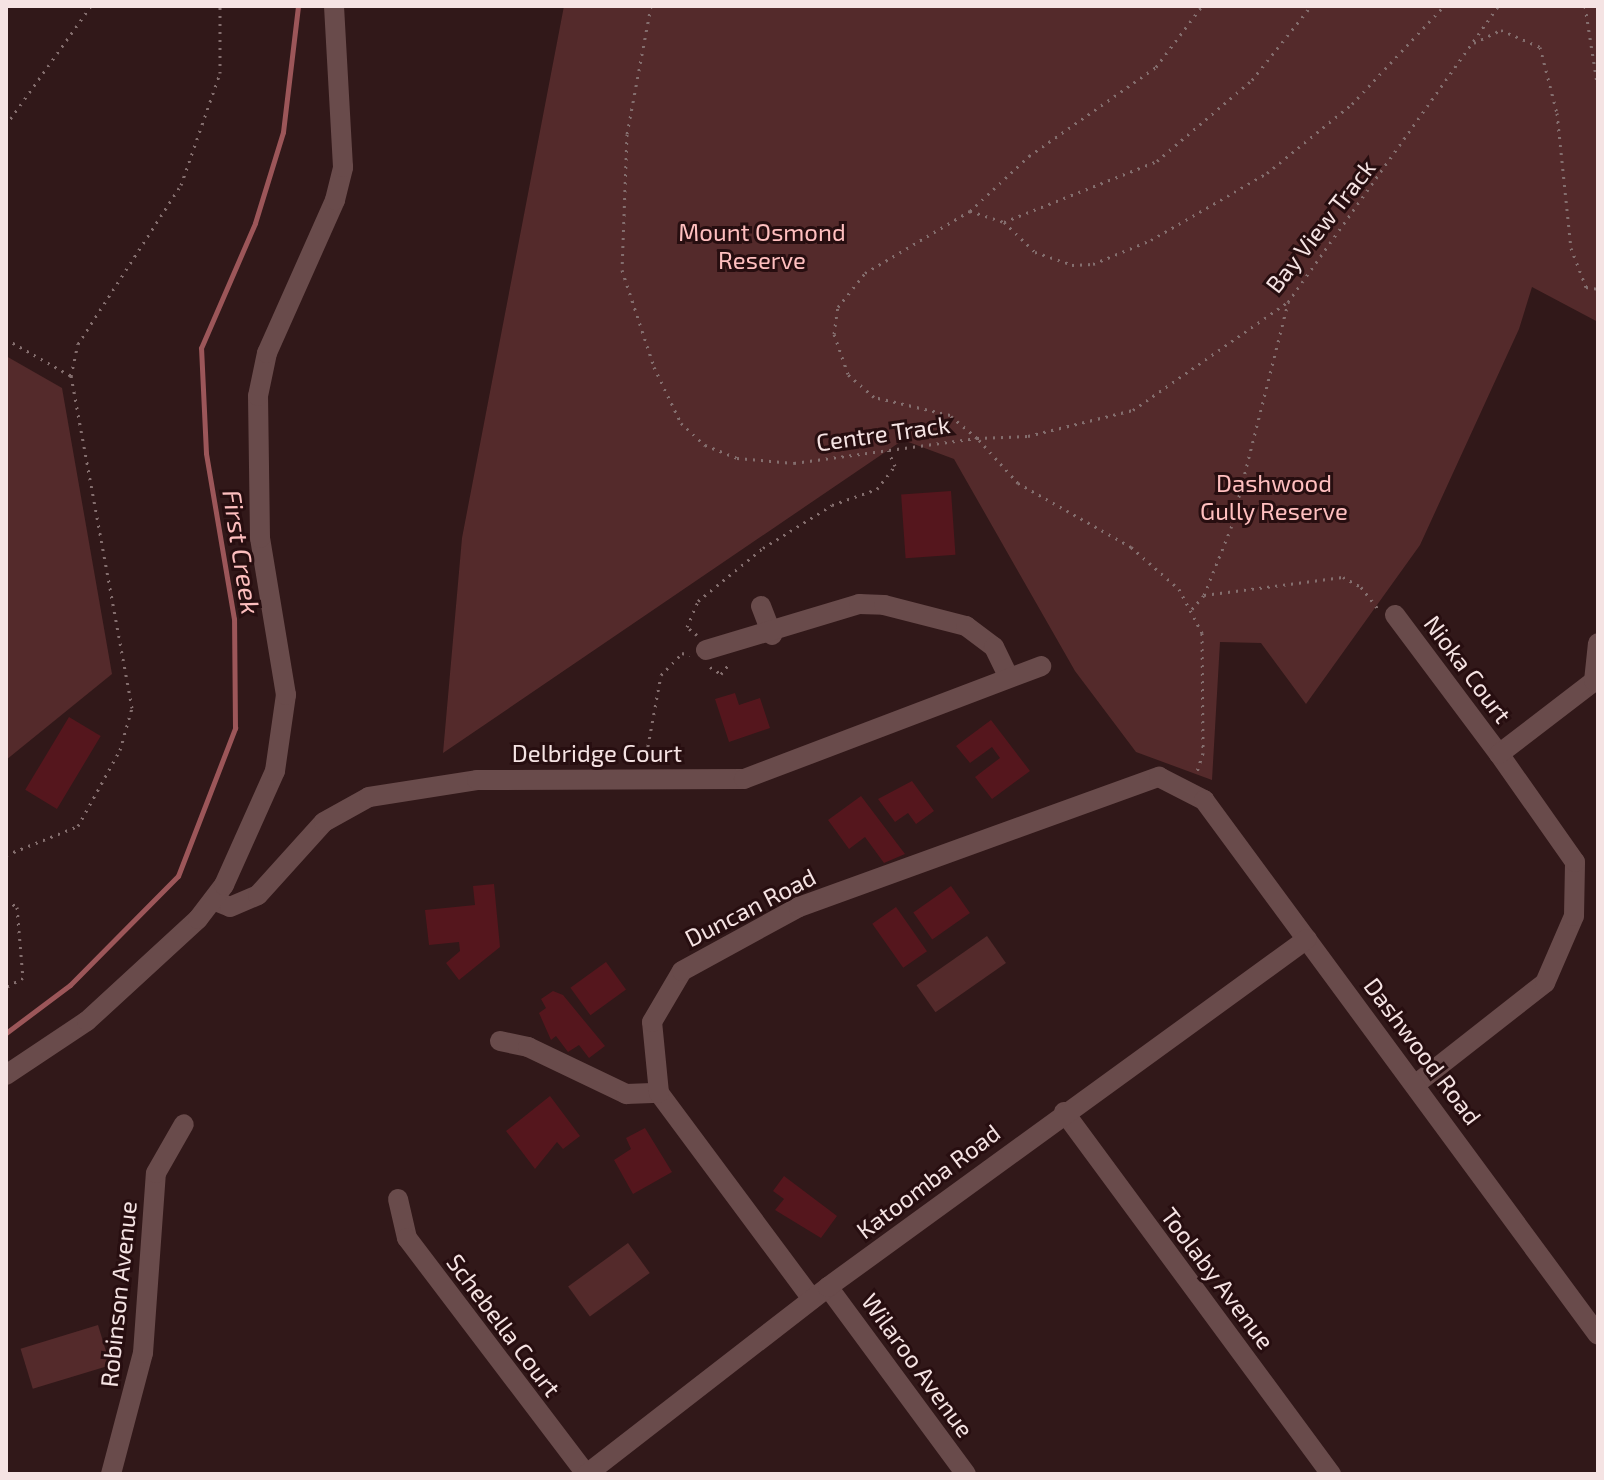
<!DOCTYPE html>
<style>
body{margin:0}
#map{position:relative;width:1604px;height:1480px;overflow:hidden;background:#311819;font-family:"Exo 2",sans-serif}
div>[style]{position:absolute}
.green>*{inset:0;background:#542a2b;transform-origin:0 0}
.stream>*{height:5px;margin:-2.5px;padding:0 2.5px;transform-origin:2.5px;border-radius:2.5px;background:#9c5659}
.building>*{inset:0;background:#55161d;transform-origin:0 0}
.path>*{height:3px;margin-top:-1.5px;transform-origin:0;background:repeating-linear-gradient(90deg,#846e6e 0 2px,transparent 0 8px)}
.minor>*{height:20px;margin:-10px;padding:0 10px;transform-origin:10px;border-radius:10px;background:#694b4b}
span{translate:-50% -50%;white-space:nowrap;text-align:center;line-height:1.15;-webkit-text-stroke:6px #270e10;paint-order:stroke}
.street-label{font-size:24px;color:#f5e3e3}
.park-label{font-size:24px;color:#ffbfbf}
.water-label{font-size:26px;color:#fdbebe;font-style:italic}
.frame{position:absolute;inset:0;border:8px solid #f5e3e3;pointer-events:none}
</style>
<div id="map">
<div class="green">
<i style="clip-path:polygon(564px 6px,1598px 6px,1598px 322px,1532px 287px,1519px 329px,1420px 545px,1306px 704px,1261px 643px,1220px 642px,1212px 780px,1136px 752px,1075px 671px,954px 459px,903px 440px,443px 753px,462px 538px)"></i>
<i style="clip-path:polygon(6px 356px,62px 388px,112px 674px,6px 760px)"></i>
<i style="left:987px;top:936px;width:33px;height:86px;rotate:55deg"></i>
<i style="left:628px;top:1243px;width:37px;height:74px;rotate:54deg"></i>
<i style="left:98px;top:1325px;width:42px;height:81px;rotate:73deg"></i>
</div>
<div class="stream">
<i style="left:6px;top:1033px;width:80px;rotate:-36.9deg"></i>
<i style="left:70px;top:985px;width:153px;rotate:-45.3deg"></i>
<i style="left:178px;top:876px;width:159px;rotate:-68.9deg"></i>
<i style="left:235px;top:728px;width:109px;rotate:-90.5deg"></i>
<i style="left:234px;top:619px;width:168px;rotate:-99.6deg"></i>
<i style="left:206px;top:453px;width:105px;rotate:-92.7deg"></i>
<i style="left:201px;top:348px;width:136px;rotate:-66.6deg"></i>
<i style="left:255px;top:223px;width:95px;rotate:-72.9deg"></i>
<i style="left:283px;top:132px;width:127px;rotate:-83.2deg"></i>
</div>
<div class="building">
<i style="left:951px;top:491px;width:64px;height:50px;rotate:86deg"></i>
<i style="clip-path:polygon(735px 693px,739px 705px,760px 698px,770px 728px,729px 742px,715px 699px)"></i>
<i style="left:69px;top:717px;width:37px;height:85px;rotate:31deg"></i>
<i style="clip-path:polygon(991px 720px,1030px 771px,992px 799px,975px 777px,1000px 758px,992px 747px,970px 763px,956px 746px)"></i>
<i style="clip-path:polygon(912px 781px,934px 811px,916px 824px,908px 813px,895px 822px,878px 799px)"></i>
<i style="clip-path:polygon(861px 796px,905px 854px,884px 863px,865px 837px,849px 849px,828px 820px)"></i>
<i style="clip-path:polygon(494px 884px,500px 947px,459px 980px,446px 963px,460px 951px,459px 942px,429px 945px,425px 910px,475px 905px,473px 886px)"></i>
<i style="left:951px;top:886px;width:33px;height:46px;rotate:55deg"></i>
<i style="left:896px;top:907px;width:54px;height:29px;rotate:55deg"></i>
<i style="left:606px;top:962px;width:34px;height:44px;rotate:54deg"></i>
<i style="clip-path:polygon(553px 991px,563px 995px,605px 1046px,589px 1058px,579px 1045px,568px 1052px,556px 1036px,551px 1040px,539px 1013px,546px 1008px,541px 999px)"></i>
<i style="clip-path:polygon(550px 1096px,580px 1136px,563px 1149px,557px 1142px,535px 1169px,506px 1131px)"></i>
<i style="clip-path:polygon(645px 1128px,672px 1172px,633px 1194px,614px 1160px,631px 1149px,626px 1138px)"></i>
<i style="clip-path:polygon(784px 1176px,837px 1216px,821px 1238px,775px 1210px,784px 1199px,773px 1191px)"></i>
</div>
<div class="path">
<i style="left:651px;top:6px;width:130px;rotate:100.6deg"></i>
<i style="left:627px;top:134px;width:136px;rotate:92.1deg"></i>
<i style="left:622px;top:270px;width:102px;rotate:71.7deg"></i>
<i style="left:654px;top:367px;width:62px;rotate:64.3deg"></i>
<i style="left:681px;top:423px;width:33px;rotate:43deg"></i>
<i style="left:705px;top:445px;width:35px;rotate:22deg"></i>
<i style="left:737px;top:458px;width:57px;rotate:5deg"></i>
<i style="left:794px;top:463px;width:185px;rotate:-7.8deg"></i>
<i style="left:977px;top:438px;width:35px;rotate:-140deg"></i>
<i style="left:950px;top:415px;width:78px;rotate:-166.7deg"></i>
<i style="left:874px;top:397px;width:35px;rotate:-139deg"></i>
<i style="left:848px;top:374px;width:42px;rotate:-109.3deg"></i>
<i style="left:834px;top:334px;width:27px;rotate:-82deg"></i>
<i style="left:838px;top:307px;width:43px;rotate:-51.5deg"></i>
<i style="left:865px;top:273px;width:122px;rotate:-30.6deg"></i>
<i style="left:970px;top:211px;width:81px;rotate:-43deg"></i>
<i style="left:1029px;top:156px;width:155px;rotate:-35deg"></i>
<i style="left:1156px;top:67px;width:76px;rotate:-53deg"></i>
<i style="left:1585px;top:6px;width:84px;rotate:81.1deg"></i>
<i style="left:1474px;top:43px;width:30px;rotate:-26deg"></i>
<i style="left:1501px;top:30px;width:43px;rotate:23.6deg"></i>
<i style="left:1540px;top:47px;width:68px;rotate:75.6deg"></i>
<i style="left:1557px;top:113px;width:136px;rotate:84.1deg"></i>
<i style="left:1571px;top:248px;width:42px;rotate:69deg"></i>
<i style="left:1586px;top:287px;width:12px;rotate:9deg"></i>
<i style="left:6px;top:125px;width:146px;rotate:-54.5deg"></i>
<i style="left:970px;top:211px;width:36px;rotate:18deg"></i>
<i style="left:1004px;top:222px;width:43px;rotate:44.1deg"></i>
<i style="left:1035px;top:252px;width:39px;rotate:19deg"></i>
<i style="left:1072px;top:265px;width:21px;rotate:-3deg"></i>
<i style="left:1093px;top:264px;width:63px;rotate:-22.5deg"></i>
<i style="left:1151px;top:240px;width:134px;rotate:-30deg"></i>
<i style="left:1267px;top:173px;width:109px;rotate:-39.1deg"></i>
<i style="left:1352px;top:104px;width:134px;rotate:-46.8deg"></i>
<i style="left:1004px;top:222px;width:165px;rotate:-21.7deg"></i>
<i style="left:1157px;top:161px;width:125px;rotate:-40.5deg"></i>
<i style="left:1252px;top:80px;width:95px;rotate:-51.4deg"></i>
<i style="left:6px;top:339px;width:75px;rotate:29.6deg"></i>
<i style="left:977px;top:438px;width:51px;rotate:-2.2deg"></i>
<i style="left:1028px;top:436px;width:108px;rotate:-13.9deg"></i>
<i style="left:1133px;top:410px;width:189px;rotate:-34.9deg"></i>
<i style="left:1288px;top:302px;width:363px;rotate:-54.6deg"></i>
<i style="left:979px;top:440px;width:58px;rotate:47.8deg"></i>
<i style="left:1018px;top:483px;width:130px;rotate:29.5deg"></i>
<i style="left:1131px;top:547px;width:64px;rotate:41.2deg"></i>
<i style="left:1179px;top:589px;width:50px;rotate:62.4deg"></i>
<i style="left:1202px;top:633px;width:120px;rotate:89.5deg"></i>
<i style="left:1203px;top:753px;width:22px;rotate:108deg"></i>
<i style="left:1204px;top:595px;width:140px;rotate:-7.4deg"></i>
<i style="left:1343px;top:577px;width:21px;rotate:29deg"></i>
<i style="left:1361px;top:587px;width:31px;rotate:52deg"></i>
<i style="left:1192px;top:609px;width:18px;rotate:-49deg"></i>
<i style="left:1204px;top:595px;width:72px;rotate:-68.1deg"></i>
<i style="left:1231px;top:528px;width:233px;rotate:-75.8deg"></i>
<i style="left:697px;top:635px;width:13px;rotate:-141deg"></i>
<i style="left:687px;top:627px;width:28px;rotate:-67deg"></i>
<i style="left:698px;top:601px;width:84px;rotate:-39.2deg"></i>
<i style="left:763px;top:548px;width:81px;rotate:-31.9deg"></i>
<i style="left:832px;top:505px;width:48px;rotate:-19.6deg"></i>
<i style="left:877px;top:489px;width:29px;rotate:-52deg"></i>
<i style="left:895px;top:466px;width:17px;rotate:-114deg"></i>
<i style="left:710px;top:667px;width:13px;rotate:32deg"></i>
<i style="left:721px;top:674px;width:13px;rotate:-51deg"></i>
<i style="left:645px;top:762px;width:88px;rotate:-79.6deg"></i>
<i style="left:661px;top:675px;width:30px;rotate:-46deg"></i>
<i style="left:682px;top:653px;width:8px;rotate:14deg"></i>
<i style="left:6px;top:855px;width:78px;rotate:-21.9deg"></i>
<i style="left:78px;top:826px;width:87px;rotate:-61.1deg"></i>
<i style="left:120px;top:750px;width:44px;rotate:-74.1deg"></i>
<i style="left:132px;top:708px;width:338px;rotate:-100.4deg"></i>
<i style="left:71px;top:376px;width:33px;rotate:-78deg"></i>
<i style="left:78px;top:344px;width:189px;rotate:-57.1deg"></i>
<i style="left:181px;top:185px;width:119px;rotate:-70.8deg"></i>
<i style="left:220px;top:73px;width:67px;rotate:-90deg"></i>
<i style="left:6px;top:900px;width:13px;rotate:32deg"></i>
<i style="left:17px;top:907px;width:71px;rotate:85.2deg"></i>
<i style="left:23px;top:978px;width:19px;rotate:152deg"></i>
</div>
<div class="minor">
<i style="left:761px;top:606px;width:31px;rotate:69deg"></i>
<i style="left:1395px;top:615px;width:174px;rotate:53.2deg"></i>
<i style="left:706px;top:650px;width:160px;rotate:-16.7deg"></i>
<i style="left:859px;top:604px;width:25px;rotate:2deg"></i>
<i style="left:884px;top:605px;width:85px;rotate:14.4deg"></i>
<i style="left:966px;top:626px;width:35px;rotate:37deg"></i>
<i style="left:994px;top:647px;width:34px;rotate:64deg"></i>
<i style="left:213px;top:900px;width:18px;rotate:22deg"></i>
<i style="left:230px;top:907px;width:30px;rotate:-23deg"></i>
<i style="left:258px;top:895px;width:98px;rotate:-47.9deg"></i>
<i style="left:324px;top:822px;width:51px;rotate:-29.1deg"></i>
<i style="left:369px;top:797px;width:109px;rotate:-8.9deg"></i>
<i style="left:477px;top:780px;width:267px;rotate:-0.2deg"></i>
<i style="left:744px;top:779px;width:318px;rotate:-20.8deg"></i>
<i style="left:500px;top:1041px;width:29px;rotate:12deg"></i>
<i style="left:528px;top:1047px;width:109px;rotate:25.6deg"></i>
<i style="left:626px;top:1094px;width:33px;rotate:-2deg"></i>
<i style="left:6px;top:1075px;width:97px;rotate:-33.7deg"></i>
<i style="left:87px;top:1021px;width:151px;rotate:-42.6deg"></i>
<i style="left:198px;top:919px;width:43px;rotate:-52.6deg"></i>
<i style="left:224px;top:885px;width:125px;rotate:-65.9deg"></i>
<i style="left:275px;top:771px;width:77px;rotate:-81.8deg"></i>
<i style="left:286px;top:695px;width:159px;rotate:-99.4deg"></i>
<i style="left:260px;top:538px;width:142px;rotate:-90.8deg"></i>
<i style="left:258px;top:396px;width:44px;rotate:-78.2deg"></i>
<i style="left:267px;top:353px;width:167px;rotate:-66deg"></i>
<i style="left:335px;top:200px;width:34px;rotate:-76deg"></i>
<i style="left:343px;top:167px;width:161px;rotate:-93.2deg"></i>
<i style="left:1416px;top:1084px;width:164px;rotate:-38.1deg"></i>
<i style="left:1545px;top:983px;width:73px;rotate:-66.6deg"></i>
<i style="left:1574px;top:916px;width:54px;rotate:-88.9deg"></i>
<i style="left:1575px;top:862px;width:132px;rotate:-125.1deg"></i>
<i style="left:1499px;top:754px;width:120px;rotate:-37.5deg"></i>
<i style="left:1594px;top:681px;width:38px;rotate:-84deg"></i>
<i style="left:1064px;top:1112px;width:450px;rotate:53.6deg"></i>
<i style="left:398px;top:1199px;width:40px;rotate:77deg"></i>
<i style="left:407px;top:1238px;width:296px;rotate:52.8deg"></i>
<i style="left:828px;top:1287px;width:232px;rotate:53.6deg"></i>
<i style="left:812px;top:1299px;width:257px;rotate:-126.6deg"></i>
<i style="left:659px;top:1093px;width:71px;rotate:-95.6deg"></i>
<i style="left:652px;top:1022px;width:59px;rotate:-59.5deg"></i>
<i style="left:682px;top:971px;width:133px;rotate:-28.7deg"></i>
<i style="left:799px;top:907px;width:383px;rotate:-19.9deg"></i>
<i style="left:1159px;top:777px;width:51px;rotate:27.1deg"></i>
<i style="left:1204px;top:800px;width:664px;rotate:53.63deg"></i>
<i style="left:111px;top:1474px;width:125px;rotate:-75.2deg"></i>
<i style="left:143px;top:1353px;width:180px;rotate:-85.9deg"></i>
<i style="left:156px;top:1173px;width:56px;rotate:-60.3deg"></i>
<i style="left:587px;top:1474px;width:305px;rotate:-37.8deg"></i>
<i style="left:828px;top:1287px;width:592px;rotate:-36deg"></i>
</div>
<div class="street-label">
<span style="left:1320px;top:226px;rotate:-52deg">Bay View Track</span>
<span style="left:883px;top:433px;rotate:-8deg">Centre Track</span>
<span style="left:1468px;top:669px;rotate:53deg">Nioka Court</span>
<span style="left:597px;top:753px">Delbridge Court</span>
<span style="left:750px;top:907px;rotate:-27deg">Duncan Road</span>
<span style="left:1423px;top:1051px;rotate:53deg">Dashwood Road</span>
<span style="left:928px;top:1181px;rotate:-37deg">Katoomba Road</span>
<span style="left:1218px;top:1278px;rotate:53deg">Toolaby Avenue</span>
<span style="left:118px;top:1294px;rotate:-84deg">Robinson Avenue</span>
<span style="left:504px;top:1325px;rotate:53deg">Schebella Court</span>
<span style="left:918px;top:1365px;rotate:54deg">Wilaroo Avenue</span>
</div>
<div class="park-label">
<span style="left:762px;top:246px">Mount Osmond<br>Reserve</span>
<span style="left:1274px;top:497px">Dashwood<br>Gully Reserve</span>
</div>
<div class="water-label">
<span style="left:242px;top:552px;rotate:81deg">First Creek</span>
</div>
<div class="frame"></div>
</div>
